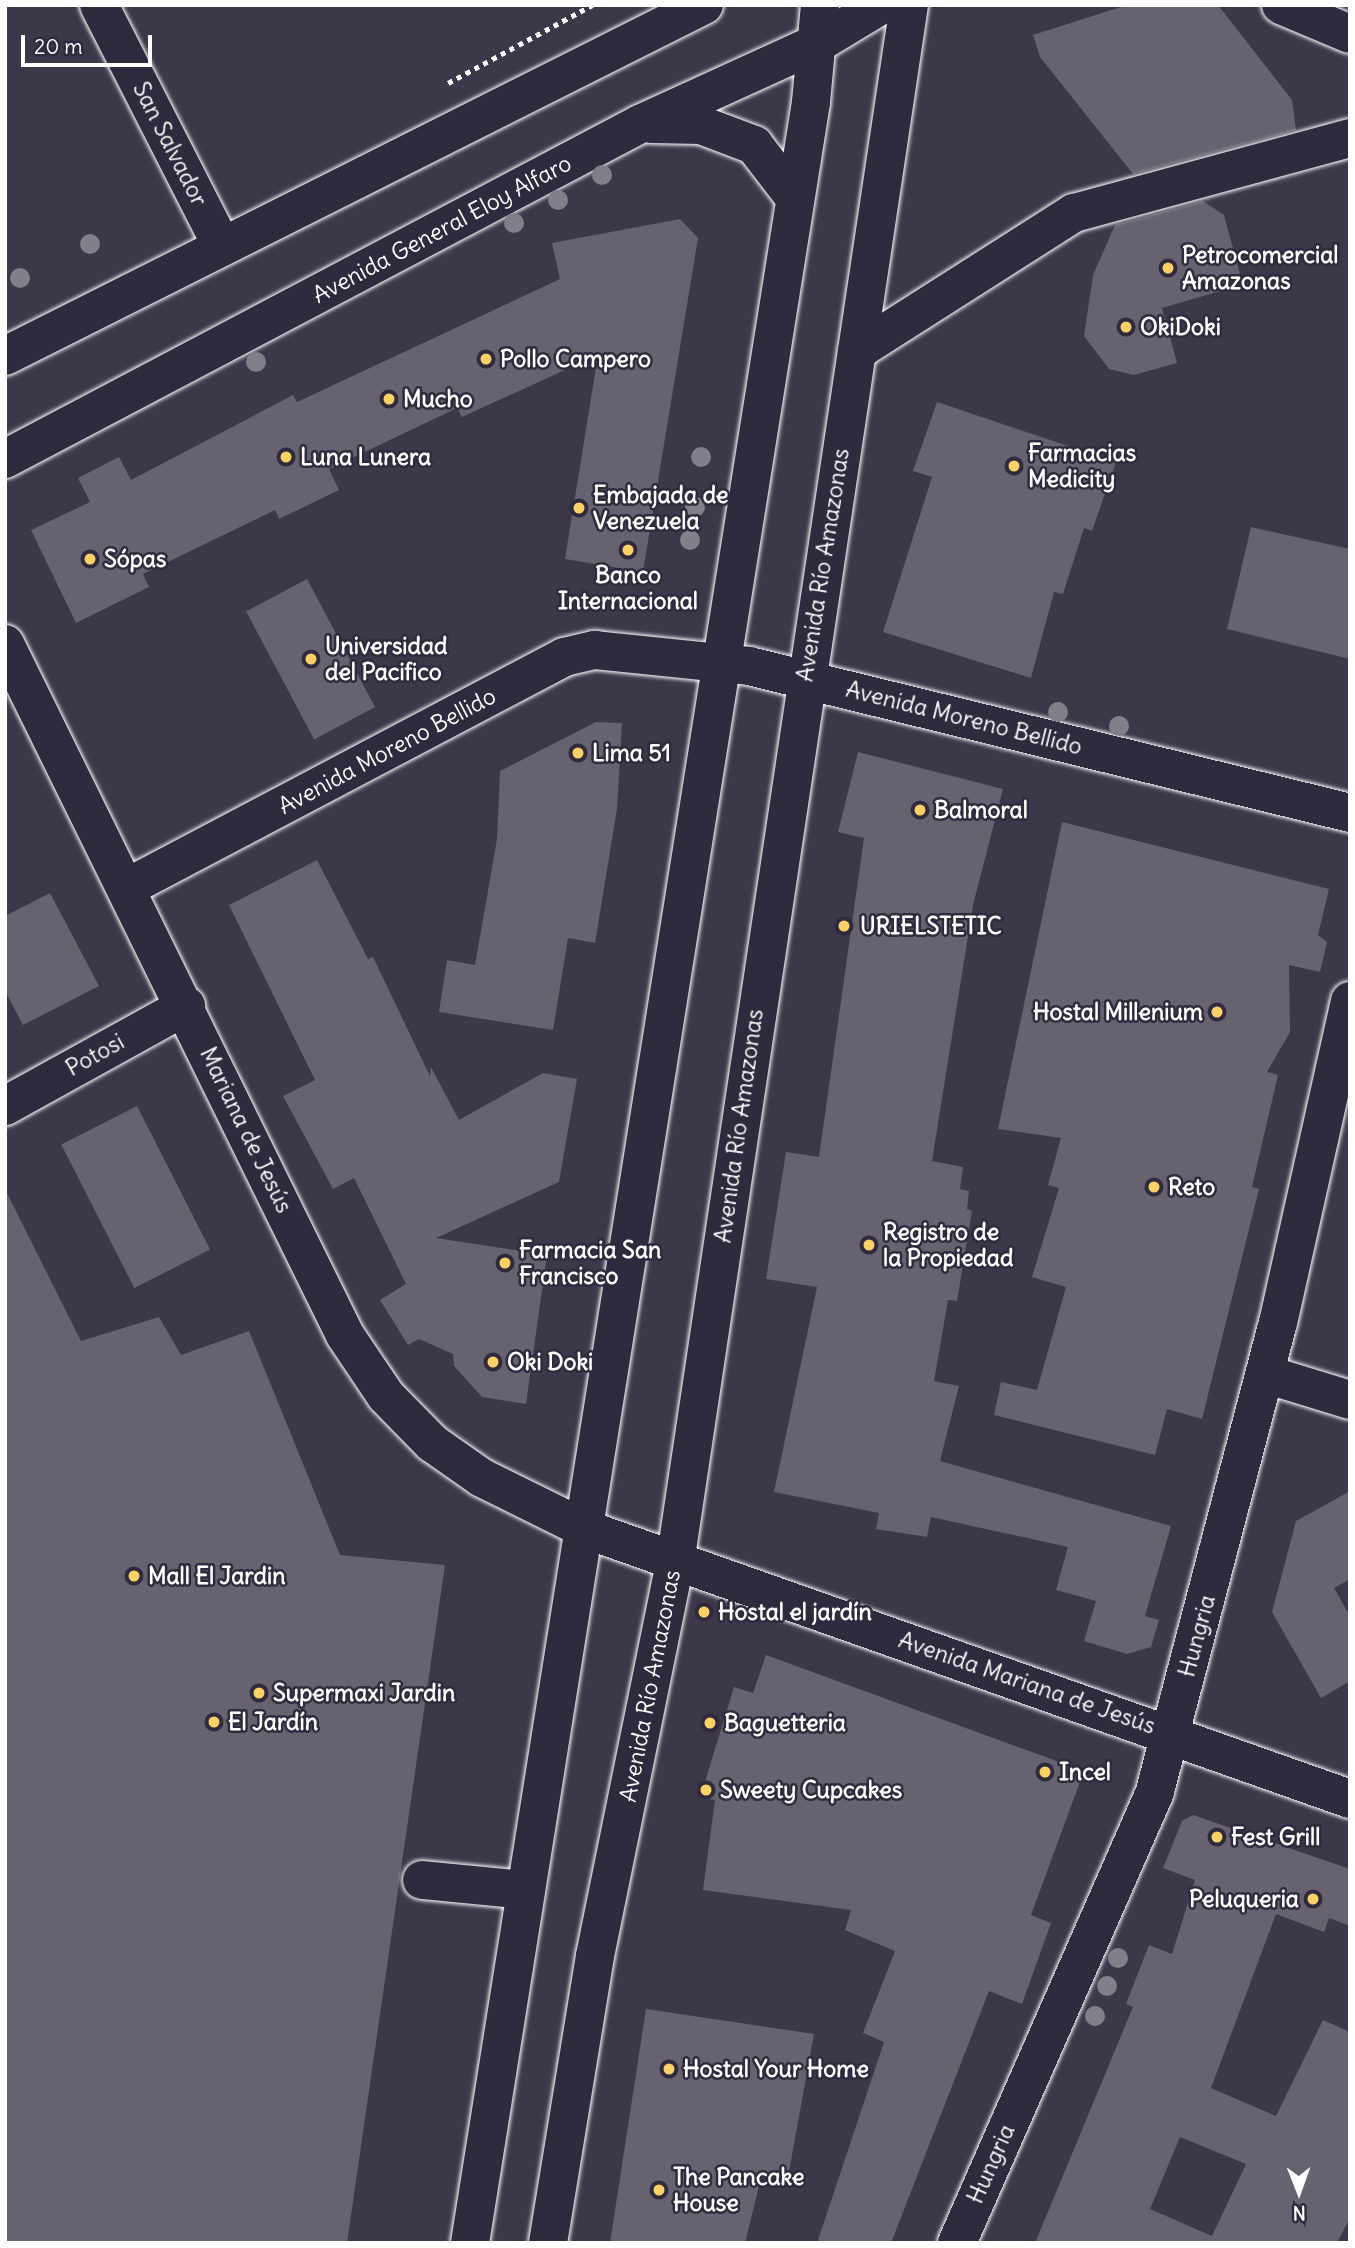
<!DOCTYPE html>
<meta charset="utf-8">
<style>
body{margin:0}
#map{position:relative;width:1355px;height:2248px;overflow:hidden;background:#3c3749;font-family:Delius,sans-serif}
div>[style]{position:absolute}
.building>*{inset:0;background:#666270;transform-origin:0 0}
.path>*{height:4.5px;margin-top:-2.25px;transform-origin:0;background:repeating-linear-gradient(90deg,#fff 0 5px,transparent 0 10px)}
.roads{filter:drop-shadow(0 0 2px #fff) drop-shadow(0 0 2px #fff)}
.minor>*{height:38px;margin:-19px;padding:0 19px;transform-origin:19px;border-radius:19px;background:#2f2a3d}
.major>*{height:38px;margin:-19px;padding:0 19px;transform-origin:19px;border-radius:19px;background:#2f2a3d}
.trees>*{width:20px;height:20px;margin:-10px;border-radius:50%;background:#827e8a}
.dots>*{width:19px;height:19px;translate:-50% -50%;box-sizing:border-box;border:4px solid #2f2a3d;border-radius:50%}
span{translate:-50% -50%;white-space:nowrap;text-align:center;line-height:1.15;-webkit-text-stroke:5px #2f2a3d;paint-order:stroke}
.street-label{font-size:23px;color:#fff}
.poi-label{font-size:23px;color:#fff;font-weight:700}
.left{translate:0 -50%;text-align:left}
.right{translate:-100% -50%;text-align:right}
.frame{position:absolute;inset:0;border:7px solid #fff;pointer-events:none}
.north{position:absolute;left:1264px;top:2157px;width:70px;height:70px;-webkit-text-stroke:5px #2f2a3d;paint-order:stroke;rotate:179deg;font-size:19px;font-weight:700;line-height:28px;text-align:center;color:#fff}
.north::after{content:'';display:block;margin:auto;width:24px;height:32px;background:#fff;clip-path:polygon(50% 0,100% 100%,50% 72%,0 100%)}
.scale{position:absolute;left:21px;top:35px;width:131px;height:32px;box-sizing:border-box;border:4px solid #fff;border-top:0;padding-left:9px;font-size:21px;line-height:24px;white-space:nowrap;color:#fff;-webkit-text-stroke:5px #2f2a3d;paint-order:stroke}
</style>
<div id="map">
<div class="building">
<i style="clip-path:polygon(1127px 5px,1218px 5px,1292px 100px,1296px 130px,1133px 174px,1040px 57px,1033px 35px)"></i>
<i style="clip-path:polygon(1203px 201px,1224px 215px,1241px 278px,1231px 288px,1162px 308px,1177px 363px,1134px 375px,1109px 369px,1084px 336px,1093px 275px,1115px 225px)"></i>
<i style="clip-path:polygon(680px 219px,698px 238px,643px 572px,565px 559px,598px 355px,462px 417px,457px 408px,329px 469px,339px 490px,279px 519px,275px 510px,143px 574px,149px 587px,76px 623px,31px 530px,90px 502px,78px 478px,119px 457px,131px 480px,293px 395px,297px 402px,560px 279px,552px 243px)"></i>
<i style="clip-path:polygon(937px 402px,1116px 462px,1092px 531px,1084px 528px,1063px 594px,1054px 592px,1031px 678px,883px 632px,932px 477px,913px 471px)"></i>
<i style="clip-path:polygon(1251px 527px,1350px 549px,1350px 659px,1227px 629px)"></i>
<i style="left:307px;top:579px;width:145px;height:69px;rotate:62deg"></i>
<i style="clip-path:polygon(596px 722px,622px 723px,617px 809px,595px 943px,568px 938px,553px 1030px,439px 1012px,447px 960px,475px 965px,497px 839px,500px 771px)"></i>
<i style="clip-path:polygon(858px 752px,1003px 789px,973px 905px,932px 1161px,963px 1167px,960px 1189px,969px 1191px,967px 1209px,972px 1211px,957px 1301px,948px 1300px,934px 1381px,959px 1386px,940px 1461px,1171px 1526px,1145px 1616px,1159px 1620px,1151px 1647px,1127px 1654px,1084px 1641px,1096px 1601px,1056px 1590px,1068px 1547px,931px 1517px,927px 1537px,876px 1529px,879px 1513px,774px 1492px,817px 1287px,766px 1279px,786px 1152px,819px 1157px,864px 838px,838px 832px)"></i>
<i style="clip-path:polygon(1062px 822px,1329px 889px,1318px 935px,1327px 942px,1320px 972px,1289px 965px,1290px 1032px,1267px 1072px,1278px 1075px,1252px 1187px,1259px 1189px,1202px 1419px,1167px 1409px,1155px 1455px,994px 1415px,1001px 1382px,1037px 1390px,1066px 1287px,1032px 1277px,1059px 1188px,1048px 1185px,1061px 1138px,998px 1129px)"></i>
<i style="clip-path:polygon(317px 860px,368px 959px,373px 957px,430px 1076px,431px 1067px,459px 1120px,543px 1073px,577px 1079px,559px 1182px,436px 1238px,547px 1255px,526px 1404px,482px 1397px,454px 1366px,453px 1354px,419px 1339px,408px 1345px,380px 1300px,406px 1284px,354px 1178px,333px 1189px,283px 1096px,315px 1080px,229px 905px)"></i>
<i style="clip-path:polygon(50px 893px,99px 986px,23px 1025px,5px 991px,5px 916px)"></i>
<i style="left:137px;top:1106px;width:161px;height:85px;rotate:63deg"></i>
<i style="clip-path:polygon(5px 1189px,81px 1341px,159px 1317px,181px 1355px,249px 1331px,340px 1555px,445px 1565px,347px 2243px,5px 2243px)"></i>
<i style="clip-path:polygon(1350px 1491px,1350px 1579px,1334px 1588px,1350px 1616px,1350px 1681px,1321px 1698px,1272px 1612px,1296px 1521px)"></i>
<i style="clip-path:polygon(766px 1655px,1084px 1771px,1031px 1915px,1051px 1923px,1022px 2004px,989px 1991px,891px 2243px,817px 2243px,884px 2042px,863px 2033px,895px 1951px,845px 1930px,851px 1910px,703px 1890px,715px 1800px,700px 1798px,734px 1687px,753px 1693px)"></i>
<i style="clip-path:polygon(evenodd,1193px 1815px,1350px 1869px,1350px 1926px,1329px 1918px,1324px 1932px,1276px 1914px,1211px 2088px,1276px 2116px,1323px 2020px,1350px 2032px,1350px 2218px,1337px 2243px,1035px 2243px,1133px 2007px,1126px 2004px,1149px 1945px,1172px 1954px,1195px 1880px,1163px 1868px,1182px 1821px,1193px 1815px,1180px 2137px,1246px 2164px,1212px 2236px,1150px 2209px,1180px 2137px)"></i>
<i style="clip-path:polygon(646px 2009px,814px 2034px,788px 2177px,762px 2174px,745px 2243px,610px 2243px)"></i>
</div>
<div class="path">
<i style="left:448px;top:83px;width:164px;rotate:-28.4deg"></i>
</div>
<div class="roads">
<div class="minor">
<i style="left:99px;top:5px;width:271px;rotate:63deg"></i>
<i style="left:1281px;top:5px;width:75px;rotate:22.8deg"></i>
<i style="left:857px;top:351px;width:257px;rotate:-32.5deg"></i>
<i style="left:1074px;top:213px;width:286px;rotate:-15.2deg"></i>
<i style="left:5px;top:644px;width:770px;rotate:63.8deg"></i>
<i style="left:345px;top:1335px;width:73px;rotate:56.1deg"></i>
<i style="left:386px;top:1396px;width:66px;rotate:45.6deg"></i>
<i style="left:432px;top:1443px;width:61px;rotate:35deg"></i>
<i style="left:482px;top:1478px;width:115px;rotate:26.3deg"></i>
<i style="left:585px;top:1529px;width:811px;rotate:19.44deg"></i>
<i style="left:128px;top:887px;width:493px;rotate:-27.8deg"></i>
<i style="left:564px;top:657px;width:32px;rotate:-13deg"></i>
<i style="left:595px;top:650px;width:155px;rotate:5.9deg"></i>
<i style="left:749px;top:666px;width:619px;rotate:13.74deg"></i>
<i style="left:5px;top:1106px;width:207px;rotate:-28.9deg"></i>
<i style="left:1265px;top:1374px;width:89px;rotate:17deg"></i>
<i style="left:422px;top:1880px;width:104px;rotate:5.5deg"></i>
<i style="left:957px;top:2243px;width:493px;rotate:-66.3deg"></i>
<i style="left:1155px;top:1791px;width:484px;rotate:-75.3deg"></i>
<i style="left:1278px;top:1323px;width:330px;rotate:-77.4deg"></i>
</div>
<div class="major">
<i style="left:652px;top:124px;width:49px;rotate:1.2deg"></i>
<i style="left:701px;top:125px;width:57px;rotate:20.7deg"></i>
<i style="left:754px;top:145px;width:67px;rotate:52.3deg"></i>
<i style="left:5px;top:356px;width:782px;rotate:-26.66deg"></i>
<i style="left:5px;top:459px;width:718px;rotate:-27.81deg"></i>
<i style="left:640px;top:124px;width:198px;rotate:-24.5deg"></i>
<i style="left:820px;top:42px;width:71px;rotate:-31.2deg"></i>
<i style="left:470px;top:2243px;width:2168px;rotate:-80.95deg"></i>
<i style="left:811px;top:102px;width:97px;rotate:-84.7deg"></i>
<i style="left:548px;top:2243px;width:291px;rotate:-80.7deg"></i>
<i style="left:595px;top:1956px;width:401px;rotate:-78.5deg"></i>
<i style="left:675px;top:1563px;width:1575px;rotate:-81.46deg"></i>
</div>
</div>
<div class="trees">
<i style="left:602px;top:175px"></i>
<i style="left:558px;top:200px"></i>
<i style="left:514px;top:223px"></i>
<i style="left:90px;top:244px"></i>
<i style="left:20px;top:278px"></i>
<i style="left:256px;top:362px"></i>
<i style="left:701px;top:457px"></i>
<i style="left:695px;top:507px"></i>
<i style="left:690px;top:540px"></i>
<i style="left:1058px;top:712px"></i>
<i style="left:1119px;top:726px"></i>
<i style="left:1118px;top:1958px"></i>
<i style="left:1107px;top:1986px"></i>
<i style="left:1095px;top:2016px"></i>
</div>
<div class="dots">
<i style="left:1168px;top:268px;background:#ffd166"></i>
<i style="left:1126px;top:327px;background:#ffd166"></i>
<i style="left:486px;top:359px;background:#ffd166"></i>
<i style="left:389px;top:399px;background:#ffd166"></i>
<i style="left:286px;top:457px;background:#ffd166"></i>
<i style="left:1014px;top:466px;background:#ffd166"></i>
<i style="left:579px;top:508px;background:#ffd166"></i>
<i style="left:628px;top:550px;background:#ffd166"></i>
<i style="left:90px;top:559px;background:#ffd166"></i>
<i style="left:311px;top:659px;background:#ffd166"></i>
<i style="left:578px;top:753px;background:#ffd166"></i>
<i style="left:920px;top:810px;background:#ffd166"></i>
<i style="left:844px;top:926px;background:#ffd166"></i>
<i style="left:1217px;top:1012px;background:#ffd166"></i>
<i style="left:1154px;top:1187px;background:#ffd166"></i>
<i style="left:869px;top:1245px;background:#ffd166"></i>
<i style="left:505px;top:1263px;background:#ffd166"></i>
<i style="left:493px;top:1362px;background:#ffd166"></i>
<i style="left:134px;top:1576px;background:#ffd166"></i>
<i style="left:704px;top:1612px;background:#ffd166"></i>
<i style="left:259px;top:1693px;background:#ffd166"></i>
<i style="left:214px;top:1722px;background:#ffd166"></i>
<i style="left:710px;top:1723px;background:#ffd166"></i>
<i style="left:1045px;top:1772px;background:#ffd166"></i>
<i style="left:706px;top:1790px;background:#ffd166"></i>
<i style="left:1217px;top:1837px;background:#ffd166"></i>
<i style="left:1313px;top:1899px;background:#ffd166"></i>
<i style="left:669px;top:2069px;background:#ffd166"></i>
<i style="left:659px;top:2190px;background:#ffd166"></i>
</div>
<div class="street-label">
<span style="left:170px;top:144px;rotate:63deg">San Salvador</span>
<span style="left:442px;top:229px;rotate:-28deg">Avenida General Eloy Alfaro</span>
<span style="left:823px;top:565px;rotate:-81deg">Avenida Río Amazonas</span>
<span style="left:964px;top:718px;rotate:14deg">Avenida Moreno Bellido</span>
<span style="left:387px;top:751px;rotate:-28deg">Avenida Moreno Bellido</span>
<span style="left:95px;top:1055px;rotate:-29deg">Potosi</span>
<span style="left:739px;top:1126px;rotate:-82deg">Avenida Río Amazonas</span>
<span style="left:246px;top:1130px;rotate:64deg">Mariana de Jesús</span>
<span style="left:1197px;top:1636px;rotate:-75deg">Hungria</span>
<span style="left:1027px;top:1683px;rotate:19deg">Avenida Mariana de Jesús</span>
<span style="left:650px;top:1686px;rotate:-79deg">Avenida Río Amazonas</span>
<span style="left:991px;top:2164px;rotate:-66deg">Hungria</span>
</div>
<div class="poi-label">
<span class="left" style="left:1182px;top:268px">Petrocomercial<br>Amazonas</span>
<span class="left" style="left:1140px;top:327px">OkiDoki</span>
<span class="left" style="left:500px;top:359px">Pollo Campero</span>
<span class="left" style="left:403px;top:399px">Mucho</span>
<span class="left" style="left:1028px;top:466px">Farmacias<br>Medicity</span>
<span class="left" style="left:300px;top:457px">Luna Lunera</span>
<span class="left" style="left:593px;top:508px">Embajada de<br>Venezuela</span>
<span class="left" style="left:104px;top:559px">Sópas</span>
<span style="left:628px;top:588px">Banco<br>Internacional</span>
<span class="left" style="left:325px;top:659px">Universidad<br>del Pacifico</span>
<span class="left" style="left:592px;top:753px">Lima 51</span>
<span class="left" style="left:934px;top:810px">Balmoral</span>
<span class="left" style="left:860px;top:926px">URIELSTETIC</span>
<span class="right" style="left:1203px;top:1012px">Hostal Millenium</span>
<span class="left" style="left:1168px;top:1187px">Reto</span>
<span class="left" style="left:883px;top:1245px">Registro de<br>la Propiedad</span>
<span class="left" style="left:519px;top:1263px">Farmacia San<br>Francisco</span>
<span class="left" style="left:507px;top:1362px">Oki Doki</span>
<span class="left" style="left:148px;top:1576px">Mall El Jardin</span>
<span class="left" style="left:718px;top:1612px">Hostal el jardín</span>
<span class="left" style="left:273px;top:1693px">Supermaxi Jardin</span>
<span class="left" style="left:228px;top:1722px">El Jardín</span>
<span class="left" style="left:724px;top:1723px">Baguetteria</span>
<span class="left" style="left:1059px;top:1772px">Incel</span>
<span class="left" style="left:720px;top:1790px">Sweety Cupcakes</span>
<span class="left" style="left:1231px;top:1837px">Fest Grill</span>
<span class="right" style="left:1299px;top:1899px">Peluqueria</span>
<span class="left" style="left:683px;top:2069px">Hostal Your Home</span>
<span class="left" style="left:673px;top:2190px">The Pancake<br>House</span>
</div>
<div class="frame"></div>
<div class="north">N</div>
<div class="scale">20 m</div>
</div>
